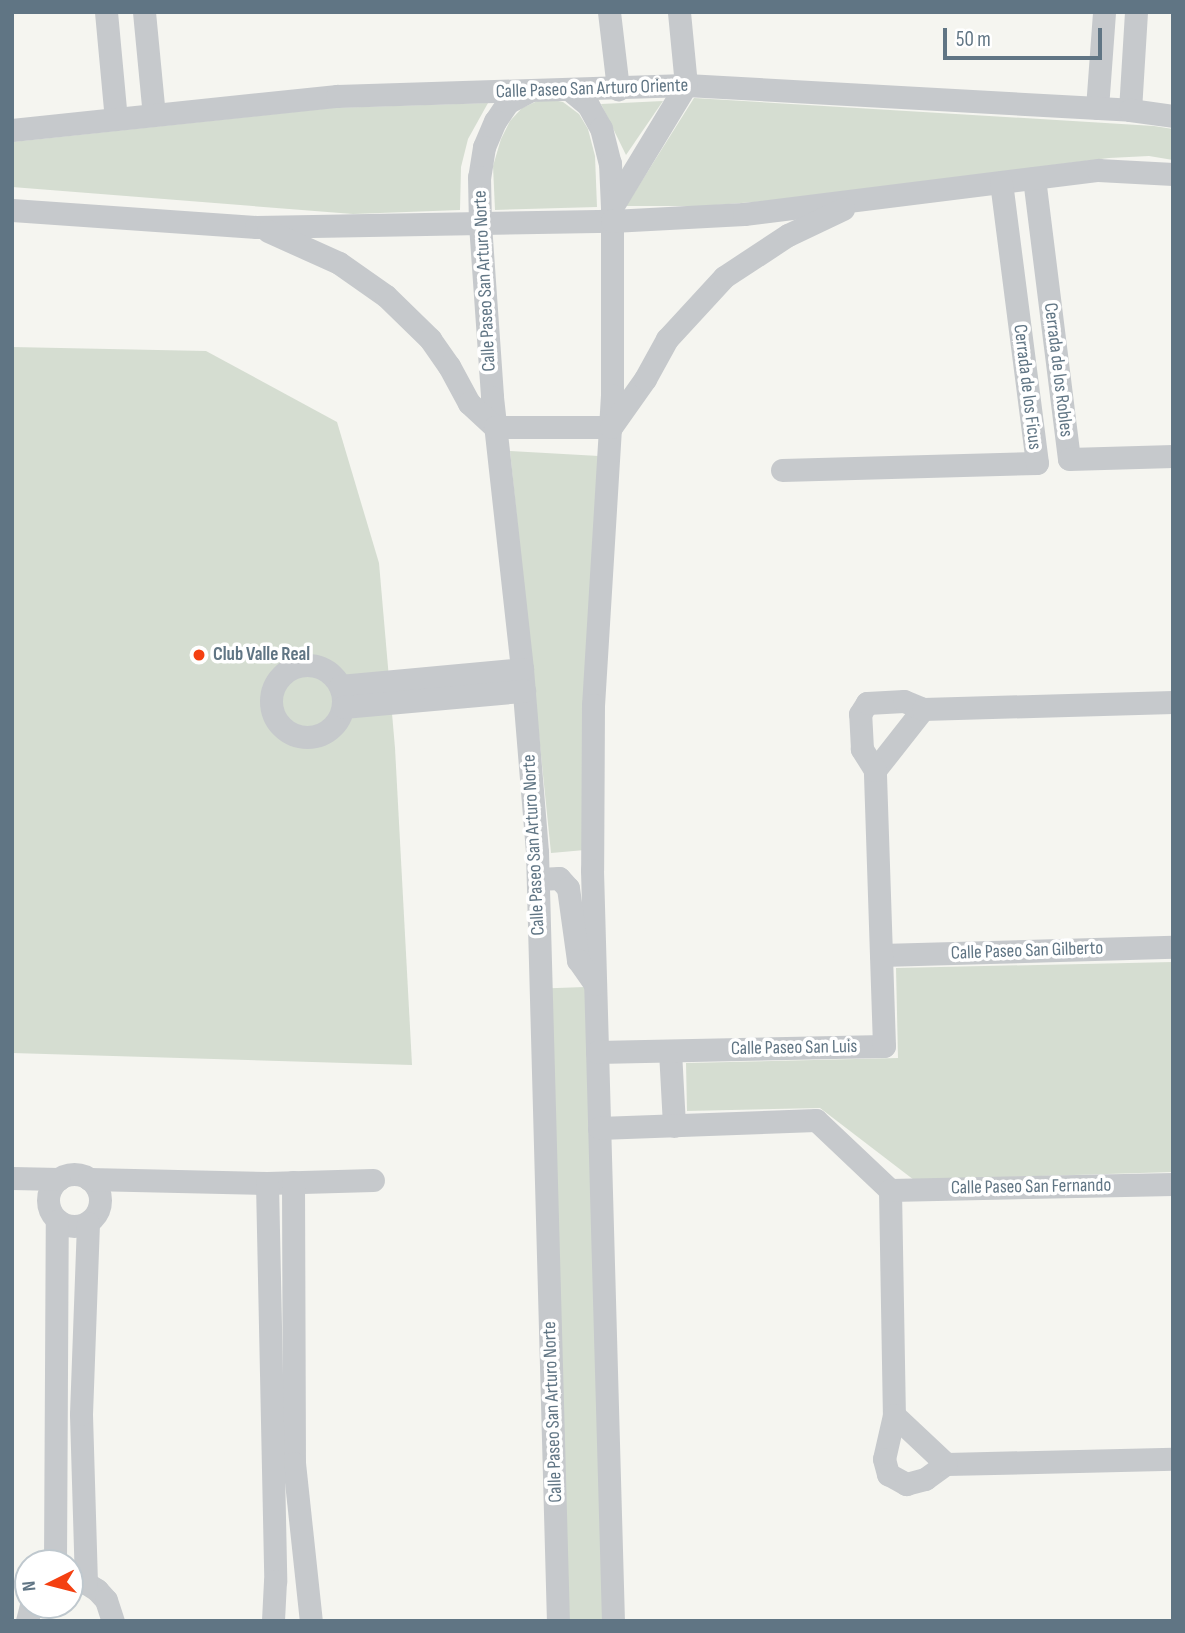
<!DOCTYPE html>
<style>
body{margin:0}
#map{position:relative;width:1185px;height:1633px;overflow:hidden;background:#f5f5f0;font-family:"Sofia Sans Condensed",sans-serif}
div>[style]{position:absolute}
.green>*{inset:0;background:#d5ddd1;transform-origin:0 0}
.minor>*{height:23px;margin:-11.5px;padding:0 11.5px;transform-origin:11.5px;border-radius:11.5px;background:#c6c9cc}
.minor>.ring{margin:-11.5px;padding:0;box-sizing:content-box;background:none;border:23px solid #c6c9cc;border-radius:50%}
.dots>*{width:19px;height:19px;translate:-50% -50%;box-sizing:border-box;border:4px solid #fff;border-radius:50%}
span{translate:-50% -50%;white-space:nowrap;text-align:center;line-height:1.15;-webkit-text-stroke:7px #fff;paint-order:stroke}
.street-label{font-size:19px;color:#607584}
.poi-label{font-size:19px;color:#607584;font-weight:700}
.left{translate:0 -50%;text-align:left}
.frame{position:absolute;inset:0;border:14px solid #607584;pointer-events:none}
.north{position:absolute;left:14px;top:1549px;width:70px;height:70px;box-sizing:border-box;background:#fff;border:2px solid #bfc8ce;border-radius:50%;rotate:264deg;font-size:19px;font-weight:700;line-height:28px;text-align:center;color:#607584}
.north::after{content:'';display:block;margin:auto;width:24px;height:32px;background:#f44011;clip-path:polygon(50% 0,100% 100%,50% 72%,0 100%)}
.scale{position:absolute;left:943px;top:28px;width:159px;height:32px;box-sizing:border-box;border:4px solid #607584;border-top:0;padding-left:9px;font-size:21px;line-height:24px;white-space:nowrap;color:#607584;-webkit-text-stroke:5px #fff;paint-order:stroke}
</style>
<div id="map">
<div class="green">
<i style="clip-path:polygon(544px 98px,563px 102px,579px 114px,588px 129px,595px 156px,597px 207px,495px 210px,493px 166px,501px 139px,510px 121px,522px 108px)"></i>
<i style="clip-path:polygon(694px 98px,1154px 126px,1173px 129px,1173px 160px,1149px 156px,1109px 158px,766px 201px,703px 206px,626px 206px)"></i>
<i style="clip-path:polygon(663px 101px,626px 155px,601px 104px)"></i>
<i style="clip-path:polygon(488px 103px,468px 139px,461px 167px,460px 210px,353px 214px,12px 187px,12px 142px,331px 108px)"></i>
<i style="clip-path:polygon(12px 347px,206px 351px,337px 422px,379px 563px,395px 748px,412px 1065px,12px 1053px)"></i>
<i style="clip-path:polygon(510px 451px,599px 456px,585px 850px,551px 853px)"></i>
<i style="clip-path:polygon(1173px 962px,1173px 1172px,914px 1180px,820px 1108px,687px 1111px,686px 1063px,898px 1058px,896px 968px)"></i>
<i style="left:585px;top:987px;width:634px;height:42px;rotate:88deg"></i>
</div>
<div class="minor">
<i style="left:106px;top:12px;width:107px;rotate:84.7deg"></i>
<i style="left:144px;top:12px;width:103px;rotate:84.5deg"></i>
<i style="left:609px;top:12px;width:78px;rotate:83.3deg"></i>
<i style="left:570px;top:90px;width:23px;rotate:40deg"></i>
<i style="left:588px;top:105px;width:26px;rotate:61deg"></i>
<i style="left:601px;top:128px;width:36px;rotate:76deg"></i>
<i style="left:610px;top:163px;width:44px;rotate:87.4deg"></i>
<i style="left:612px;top:207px;width:188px;rotate:90deg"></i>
<i style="left:612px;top:395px;width:311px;rotate:93.5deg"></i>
<i style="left:593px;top:705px;width:165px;rotate:90.3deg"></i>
<i style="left:592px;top:870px;width:751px;rotate:88.4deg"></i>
<i style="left:529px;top:91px;width:24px;rotate:152deg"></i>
<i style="left:508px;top:102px;width:23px;rotate:124deg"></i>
<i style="left:495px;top:121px;width:28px;rotate:113deg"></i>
<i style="left:484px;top:147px;width:30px;rotate:99deg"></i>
<i style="left:479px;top:177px;width:47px;rotate:88.8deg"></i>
<i style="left:480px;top:224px;width:173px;rotate:86deg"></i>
<i style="left:492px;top:397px;width:274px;rotate:83.7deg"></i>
<i style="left:522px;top:669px;width:184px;rotate:85.3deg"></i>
<i style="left:537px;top:852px;width:769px;rotate:88.44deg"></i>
<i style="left:1097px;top:108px;width:96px;rotate:-85.8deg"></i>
<i style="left:1130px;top:110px;width:98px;rotate:-86.5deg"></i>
<i style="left:12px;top:130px;width:327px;rotate:-6deg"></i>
<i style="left:337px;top:96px;width:349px;rotate:-1.8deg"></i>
<i style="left:686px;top:85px;width:445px;rotate:3.2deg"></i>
<i style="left:1130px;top:110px;width:43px;rotate:7.9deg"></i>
<i style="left:1034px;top:178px;width:283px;rotate:82.9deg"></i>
<i style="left:1069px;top:459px;width:104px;rotate:-1.7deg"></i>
<i style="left:612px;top:207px;width:143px;rotate:-58.8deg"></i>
<i style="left:686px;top:85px;width:73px;rotate:-95.5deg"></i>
<i style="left:12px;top:210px;width:245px;rotate:4deg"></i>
<i style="left:256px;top:227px;width:356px;rotate:-1deg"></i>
<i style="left:612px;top:221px;width:132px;rotate:-3deg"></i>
<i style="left:744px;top:214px;width:357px;rotate:-7.1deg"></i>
<i style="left:1098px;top:170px;width:75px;rotate:3.1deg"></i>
<i style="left:268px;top:231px;width:78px;rotate:24.3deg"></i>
<i style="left:339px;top:263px;width:57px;rotate:35.1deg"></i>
<i style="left:386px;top:296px;width:62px;rotate:44.3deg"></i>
<i style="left:430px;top:339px;width:33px;rotate:55deg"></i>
<i style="left:449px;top:366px;width:42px;rotate:61.6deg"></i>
<i style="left:469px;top:403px;width:35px;rotate:43deg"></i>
<i style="left:495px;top:427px;width:116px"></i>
<i style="left:611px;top:427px;width:59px;rotate:-54.7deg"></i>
<i style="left:645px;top:379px;width:46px;rotate:-61.2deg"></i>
<i style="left:667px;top:339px;width:84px;rotate:-47.4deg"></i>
<i style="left:724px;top:277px;width:77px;rotate:-33.3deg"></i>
<i style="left:788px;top:235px;width:61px;rotate:-25.3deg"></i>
<i style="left:782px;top:470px;width:255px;rotate:-1.6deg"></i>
<i style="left:1037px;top:463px;width:283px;rotate:-97.3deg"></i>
<i class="ring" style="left:271px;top:665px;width:49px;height:49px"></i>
<i style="left:340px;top:686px;width:183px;rotate:-5.3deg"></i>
<i style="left:343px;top:707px;width:182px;rotate:-5.1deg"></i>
<i style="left:875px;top:770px;width:78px;rotate:-51.8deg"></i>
<i style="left:539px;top:879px;width:20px;rotate:-3deg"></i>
<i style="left:559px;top:878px;width:13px;rotate:48deg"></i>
<i style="left:568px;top:888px;width:73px;rotate:82.1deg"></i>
<i style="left:578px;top:960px;width:29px;rotate:55deg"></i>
<i style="left:881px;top:955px;width:292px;rotate:-1.6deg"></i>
<i style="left:670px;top:1051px;width:75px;rotate:86.9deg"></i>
<i style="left:597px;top:1052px;width:287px;rotate:-1.2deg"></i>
<i style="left:884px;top:1046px;width:276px;rotate:-91.9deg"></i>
<i style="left:875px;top:770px;width:25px;rotate:-122deg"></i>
<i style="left:862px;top:749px;width:35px;rotate:-93deg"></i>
<i style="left:860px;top:714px;width:13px;rotate:-58deg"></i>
<i style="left:867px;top:703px;width:37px;rotate:-3deg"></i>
<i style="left:904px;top:701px;width:21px;rotate:23deg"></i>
<i style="left:923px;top:709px;width:250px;rotate:-1.6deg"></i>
<i style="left:599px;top:1128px;width:217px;rotate:-2.1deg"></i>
<i style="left:816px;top:1120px;width:102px;rotate:43.4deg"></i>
<i style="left:890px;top:1190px;width:225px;rotate:89deg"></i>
<i style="left:894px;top:1415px;width:45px;rotate:102.8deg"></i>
<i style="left:884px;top:1459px;width:16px;rotate:75deg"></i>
<i style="left:888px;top:1474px;width:21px;rotate:29deg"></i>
<i style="left:906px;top:1484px;width:20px;rotate:-15deg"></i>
<i style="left:925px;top:1479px;width:26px;rotate:-36deg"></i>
<i style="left:946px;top:1464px;width:227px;rotate:-1.3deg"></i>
<i class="ring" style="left:48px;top:1174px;width:29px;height:29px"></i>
<i style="left:12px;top:1178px;width:47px;rotate:1.2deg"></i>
<i style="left:89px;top:1179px;width:178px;rotate:1.3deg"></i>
<i style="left:267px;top:1183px;width:106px;rotate:-1.6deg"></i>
<i style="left:293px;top:1182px;width:281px;rotate:89.8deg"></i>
<i style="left:294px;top:1463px;width:159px;rotate:83.9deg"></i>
<i style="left:267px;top:1183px;width:398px;rotate:88.8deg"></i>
<i style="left:275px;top:1581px;width:40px;rotate:92.9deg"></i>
<i style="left:890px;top:1190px;width:283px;rotate:-1.2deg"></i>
<i style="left:894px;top:1415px;width:71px;rotate:43.3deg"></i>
<i style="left:55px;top:1563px;width:342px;rotate:-89.7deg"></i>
<i style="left:70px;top:1580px;width:16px;rotate:11deg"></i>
<i style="left:86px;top:1583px;width:13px;rotate:32deg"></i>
<i style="left:97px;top:1590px;width:13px;rotate:48deg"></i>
<i style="left:106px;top:1600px;width:22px;rotate:72deg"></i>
<i style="left:86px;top:1583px;width:169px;rotate:-91.7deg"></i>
<i style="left:81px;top:1414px;width:191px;rotate:-87.9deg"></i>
<i style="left:27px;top:1621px;width:16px;rotate:-76deg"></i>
</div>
<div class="dots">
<i style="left:199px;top:655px;background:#f44011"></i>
</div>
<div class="street-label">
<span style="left:592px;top:89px;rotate:-2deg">Calle Paseo San Arturo Oriente</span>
<span style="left:485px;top:281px;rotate:-93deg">Calle Paseo San Arturo Norte</span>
<span style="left:1058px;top:370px;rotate:83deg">Cerrada de los Robles</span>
<span style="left:1027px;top:387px;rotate:83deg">Cerrada de los Ficus</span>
<span style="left:534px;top:845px;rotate:-93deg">Calle Paseo San Arturo Norte</span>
<span style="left:1027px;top:951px;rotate:-2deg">Calle Paseo San Gilberto</span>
<span style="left:794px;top:1048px;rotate:-1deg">Calle Paseo San Luis</span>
<span style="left:1031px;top:1187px;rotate:-1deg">Calle Paseo San Fernando</span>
<span style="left:553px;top:1412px;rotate:-92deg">Calle Paseo San Arturo Norte</span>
</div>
<div class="poi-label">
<span class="left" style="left:213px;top:655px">Club Valle Real</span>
</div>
<div class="frame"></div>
<div class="north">N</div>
<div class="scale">50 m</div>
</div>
